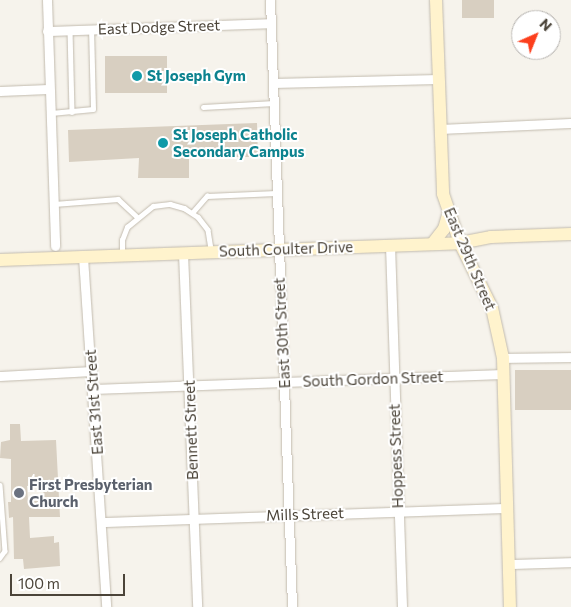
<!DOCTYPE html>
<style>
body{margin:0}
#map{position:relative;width:571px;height:607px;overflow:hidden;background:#f6f3ec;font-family:Commissioner,sans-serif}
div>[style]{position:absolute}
.building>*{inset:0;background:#d8cfc1;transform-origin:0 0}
.roads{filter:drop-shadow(0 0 1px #c2bbae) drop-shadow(0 0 1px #c2bbae)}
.lane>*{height:4.5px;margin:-2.25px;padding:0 2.25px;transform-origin:2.25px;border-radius:2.25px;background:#fff}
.street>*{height:9px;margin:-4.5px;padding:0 4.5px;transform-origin:4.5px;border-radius:4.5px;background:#fff}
.secondary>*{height:12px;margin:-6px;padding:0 6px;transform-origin:6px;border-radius:6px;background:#fff3cd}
.dots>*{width:14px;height:14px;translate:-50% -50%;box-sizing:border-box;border:2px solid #fff;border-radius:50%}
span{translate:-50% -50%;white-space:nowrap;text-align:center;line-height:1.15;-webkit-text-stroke:4px #fff;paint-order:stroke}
.street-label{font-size:15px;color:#4b4439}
.culture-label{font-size:15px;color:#0d838f;font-weight:700}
.left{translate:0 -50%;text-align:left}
.worship-label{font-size:15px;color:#5b616d;font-weight:700}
.north{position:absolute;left:511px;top:10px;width:50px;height:50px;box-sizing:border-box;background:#fff;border:1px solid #b7b4b0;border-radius:50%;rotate:44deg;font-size:14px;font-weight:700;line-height:20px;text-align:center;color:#4b4439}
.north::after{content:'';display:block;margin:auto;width:18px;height:22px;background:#fc3f1d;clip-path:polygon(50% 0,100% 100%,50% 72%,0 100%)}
.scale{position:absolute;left:10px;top:574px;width:115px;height:22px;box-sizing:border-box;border:2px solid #4b4439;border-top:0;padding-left:6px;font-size:15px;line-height:18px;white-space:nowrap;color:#4b4439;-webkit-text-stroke:4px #fff;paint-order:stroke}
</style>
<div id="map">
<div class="building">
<i style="left:462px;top:0;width:32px;height:18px"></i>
<i style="left:167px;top:56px;width:37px;height:62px;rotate:90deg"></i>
<i style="clip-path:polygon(257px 123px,258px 157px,189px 157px,189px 178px,138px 178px,139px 158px,69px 162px,68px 130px)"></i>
<i style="left:571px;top:370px;width:40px;height:56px;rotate:90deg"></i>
<i style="clip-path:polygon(evenodd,10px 424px,20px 424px,21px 441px,56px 440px,60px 517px,29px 517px,30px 538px,54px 536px,54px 543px,59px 542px,60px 566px,24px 569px,23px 559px,14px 559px,13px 517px,9px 518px,8px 502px,11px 502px,11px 459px,0 458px,1px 442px,10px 440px,10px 424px,43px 485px,44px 501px,28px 501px,27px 486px,43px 485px)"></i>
</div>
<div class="roads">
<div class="lane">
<i style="left:70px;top:30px;width:82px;rotate:88.6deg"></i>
<i style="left:203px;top:107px;width:71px;rotate:-3.2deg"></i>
<i style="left:51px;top:113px;width:42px;rotate:-5.4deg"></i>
<i style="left:93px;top:109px;width:80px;rotate:-91.4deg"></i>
<i style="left:54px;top:204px;width:64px;rotate:-4.5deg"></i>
<i style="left:118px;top:199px;width:26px;rotate:43deg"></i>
<i style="left:192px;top:213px;width:23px;rotate:-49deg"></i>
<i style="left:207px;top:196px;width:69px;rotate:-2.5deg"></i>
<i style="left:122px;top:254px;width:14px;rotate:-90deg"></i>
<i style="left:122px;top:240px;width:14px;rotate:-69deg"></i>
<i style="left:127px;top:227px;width:33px;rotate:-39deg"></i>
<i style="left:153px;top:206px;width:17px;rotate:-7deg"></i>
<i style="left:170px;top:204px;width:15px;rotate:16deg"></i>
<i style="left:184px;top:208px;width:17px;rotate:33deg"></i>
<i style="left:198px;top:217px;width:16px;rotate:52deg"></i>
<i style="left:208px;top:230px;width:20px;rotate:81deg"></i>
<i style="left:0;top:485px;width:66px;rotate:85.7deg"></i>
<i style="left:5px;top:551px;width:9px;rotate:126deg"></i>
</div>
<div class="street">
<i style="left:47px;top:0;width:246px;rotate:88.1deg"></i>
<i style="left:270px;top:0;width:607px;rotate:87.92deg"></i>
<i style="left:47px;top:31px;width:224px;rotate:-2deg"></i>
<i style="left:273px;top:83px;width:165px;rotate:-1.4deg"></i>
<i style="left:0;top:91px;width:48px;rotate:-2.4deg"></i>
<i style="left:439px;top:129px;width:132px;rotate:-2.6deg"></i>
<i style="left:390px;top:245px;width:362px;rotate:88.1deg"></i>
<i style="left:183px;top:253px;width:354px;rotate:87.7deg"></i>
<i style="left:83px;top:257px;width:351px;rotate:86.2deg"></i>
<i style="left:503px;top:358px;width:68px;rotate:-0.8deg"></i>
<i style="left:0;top:376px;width:92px;rotate:-3.1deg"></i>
<i style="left:93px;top:389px;width:410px;rotate:-2.1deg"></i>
<i style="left:103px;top:522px;width:404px;rotate:-2deg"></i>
<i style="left:509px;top:564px;width:62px;rotate:-1.8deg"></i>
</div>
<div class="secondary">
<i style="left:436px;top:0;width:194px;rotate:87.9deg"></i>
<i style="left:443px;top:194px;width:52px;rotate:70.9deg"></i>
<i style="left:460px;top:243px;width:72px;rotate:63.8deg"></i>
<i style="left:492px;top:308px;width:51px;rotate:77.6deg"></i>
<i style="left:503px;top:358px;width:249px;rotate:88.4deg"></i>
<i style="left:433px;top:243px;width:18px;rotate:-52deg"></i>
<i style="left:444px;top:229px;width:19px;rotate:-74deg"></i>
<i style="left:0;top:260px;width:460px;rotate:-2.1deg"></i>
<i style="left:460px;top:243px;width:32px;rotate:-11deg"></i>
<i style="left:491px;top:237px;width:80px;rotate:-2.1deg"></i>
</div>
</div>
<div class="dots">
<i style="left:137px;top:76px;background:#0f9aa8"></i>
<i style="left:163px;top:143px;background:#0f9aa8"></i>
<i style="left:19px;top:493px;background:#6b7280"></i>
</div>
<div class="street-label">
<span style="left:159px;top:27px;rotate:-2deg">East Dodge Street</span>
<span style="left:286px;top:249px;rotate:-2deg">South Coulter Drive</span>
<span style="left:470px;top:259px;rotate:67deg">East 29th Street</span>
<span style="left:282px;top:333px;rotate:-93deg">East 30th Street</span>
<span style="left:373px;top:379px;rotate:-2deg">South Gordon Street</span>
<span style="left:94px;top:402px;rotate:-94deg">East 31st Street</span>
<span style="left:191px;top:430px;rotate:-92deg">Bennett Street</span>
<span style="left:396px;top:456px;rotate:-92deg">Hoppess Street</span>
<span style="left:305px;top:514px;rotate:-2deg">Mills Street</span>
</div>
<div class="culture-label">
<span class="left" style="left:147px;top:76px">St Joseph Gym</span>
<span class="left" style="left:173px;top:143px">St Joseph Catholic<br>Secondary Campus</span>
</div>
<div class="worship-label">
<span class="left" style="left:29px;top:493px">First Presbyterian<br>Church</span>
</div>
<div class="north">N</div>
<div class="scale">100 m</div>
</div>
